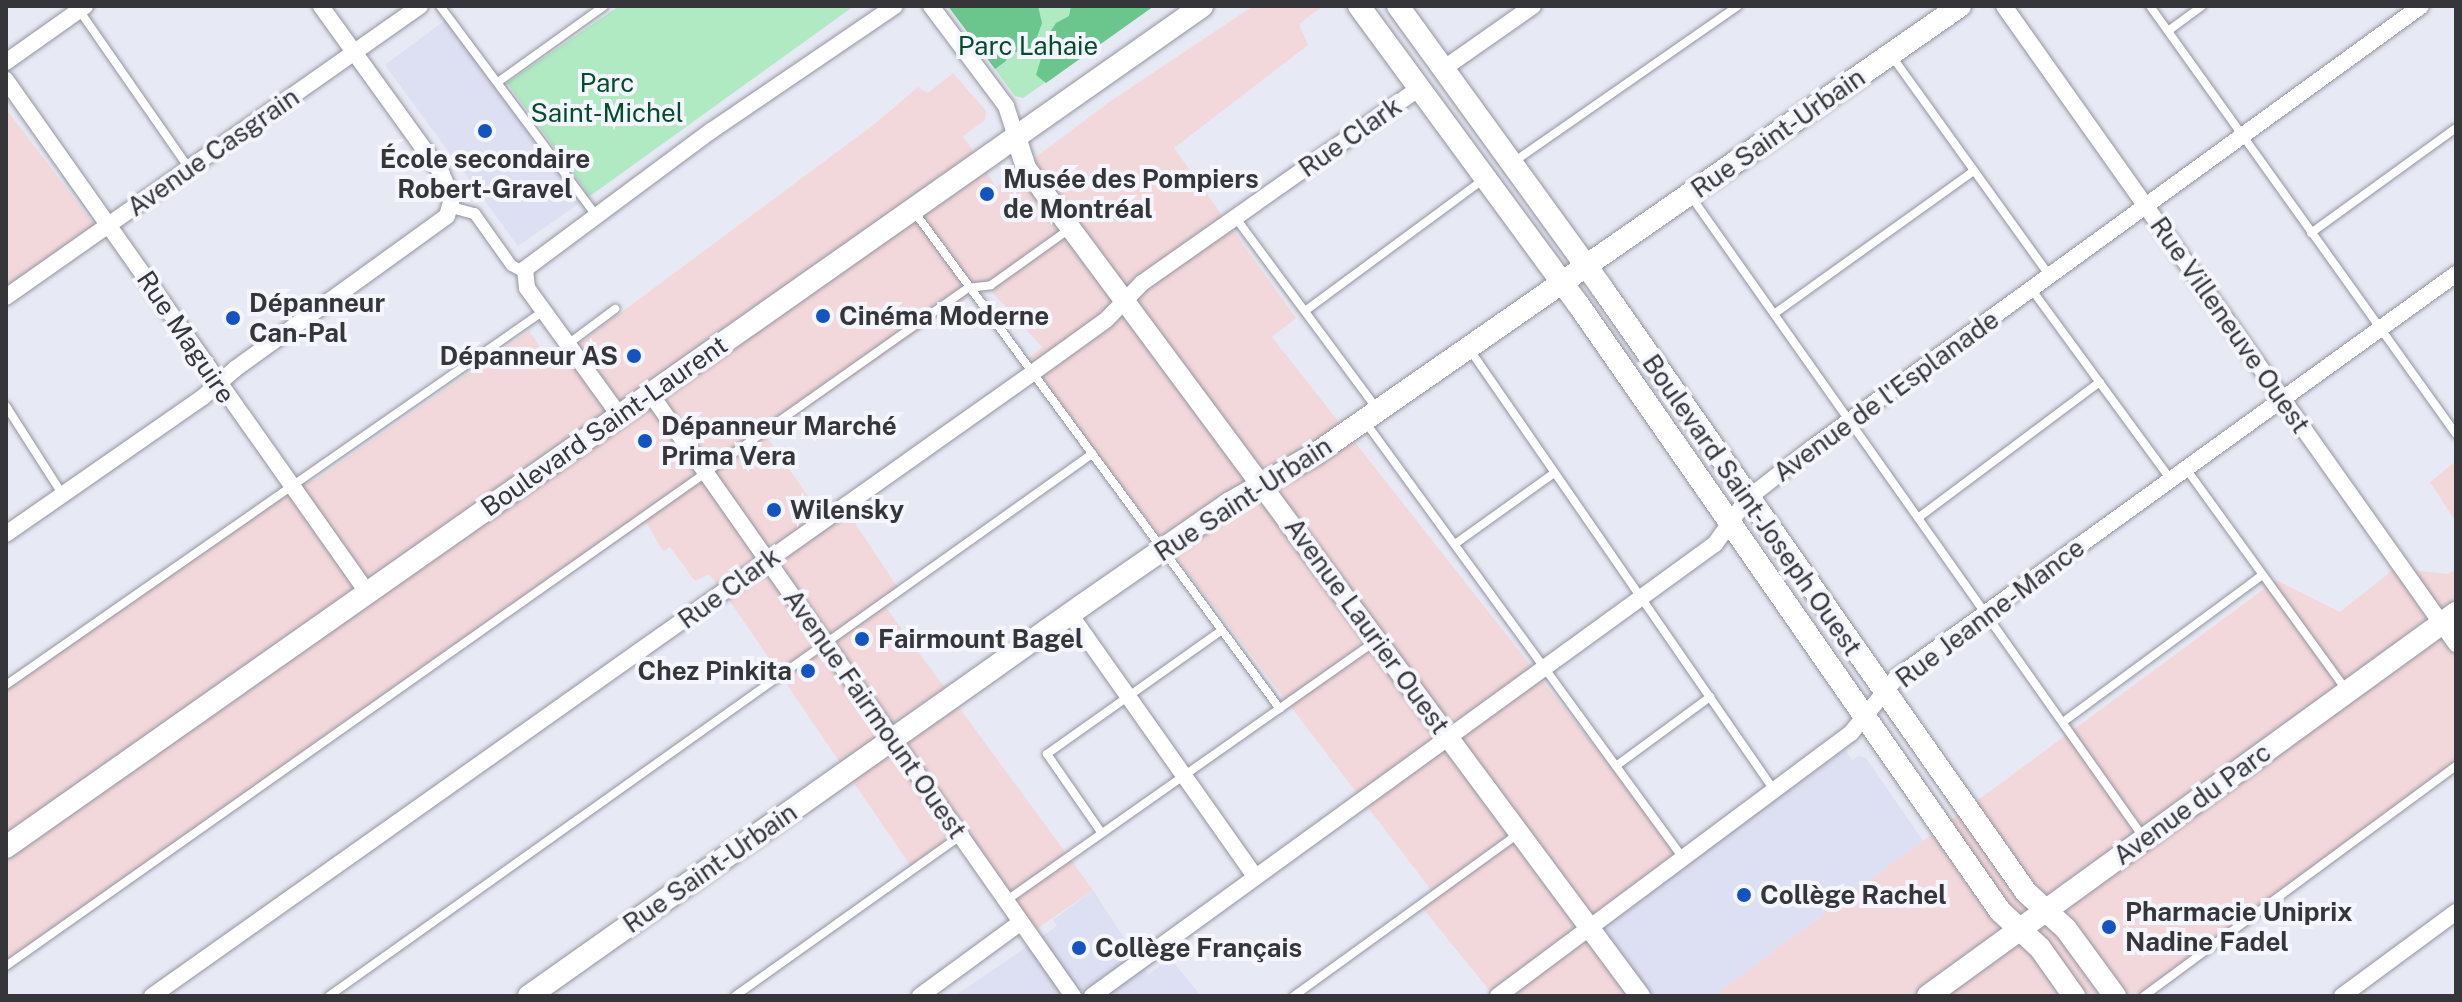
<!DOCTYPE html>
<meta charset="utf-8">
<style>
body{margin:0}
#map{position:relative;width:2462px;height:1002px;overflow:hidden;background:#e7e9f4;font-family:"Public Sans",sans-serif}
div>[style]{position:absolute}
.commercial>*{inset:0;background:#f3d8db}
.built>*{inset:0;background:#dddff2}
.green>*{inset:0;background:#afeac3}
.forest>*{inset:0;background:#6ac68d}
.roads{filter:drop-shadow(0 0 2px #9495a0) drop-shadow(0 0 2px #9495a0)}
.service>*{height:8px;margin:-4px;padding:0 4px;transform-origin:4px;border-radius:4px;background:#fff}
.pedestrian>*{height:11px;margin:-5.5px;padding:0 5.5px;transform-origin:5.5px;border-radius:5.5px;background:#fff}
.minor>*{height:16px;margin:-8px;padding:0 8px;transform-origin:8px;border-radius:8px;background:#fff}
.tertiary>*{height:20px;margin:-10px;padding:0 10px;transform-origin:10px;border-radius:10px;background:#fff}
.secondary>*{height:22px;margin:-11px;padding:0 11px;transform-origin:11px;border-radius:11px;background:#fff}
.dots>*{width:22px;height:22px;translate:-50% -50%;box-sizing:border-box;border:4px solid #f5f6fd;border-radius:50%}
span{translate:-50% -50%;white-space:nowrap;text-align:center;line-height:1.15;-webkit-text-stroke:8px #f5f6fd;paint-order:stroke}
.park-label{font-size:26px;color:#024e2b}
.street-label{font-size:26px;color:#35353a}
.poi-label{font-size:26px;color:#35353a;font-weight:700}
.left{translate:0 -50%;text-align:left}
.right{translate:-100% -50%;text-align:right}
.frame{position:absolute;inset:0;border:8px solid #35353a;pointer-events:none}
</style>
<div id="map">
<div class="commercial">
<i style="clip-path:polygon(1253px 6px,1323px 6px,1299px 24px,1308px 45px,1174px 148px,1296px 318px,1272px 337px,1683px 859px,1640px 996px,1520px 996px,1517px 993px,1494px 996px,1420px 905px,1435px 895px,1026px 361px,1042px 347px,986px 285px,766px 436px,819px 512px,839px 499px,898px 588px,881px 601px,1093px 890px,1028px 935px,956px 836px,912px 868px,736px 610px,709px 574px,695px 581px,670px 547px,663px 551px,646px 522px,296px 762px,184px 846px,6px 968px,6px 682px,292px 487px,317px 479px,529px 331px,552px 364px,872px 126px,918px 87px,928px 93px,953px 73px,986px 111px,985px 120px,963px 136px,996px 187px,1108px 103px)"></i>
<i style="clip-path:polygon(6px 109px,104px 238px,6px 305px)"></i>
<i style="clip-path:polygon(2456px 461px,2456px 522px,2430px 482px)"></i>
<i style="clip-path:polygon(2395px 568px,2448px 574px,2456px 569px,2456px 766px,2144px 996px,1713px 996px,2276px 580px,2340px 612px)"></i>
</div>
<div class="built">
<i style="clip-path:polygon(451px 16px,498px 82px,590px 196px,518px 246px,385px 65px)"></i>
<i style="clip-path:polygon(1845px 750px,1852px 761px,1858px 756px,1866px 758px,1923px 841px,1713px 996px,1640px 996px,1591px 930px)"></i>
<i style="clip-path:polygon(1093px 890px,1148px 975px,1170px 958px,1201px 996px,955px 996px,1057px 926px,1053px 920px)"></i>
</div>
<div class="green">
<i style="clip-path:polygon(619px 6px,854px 6px,590px 196px,507px 83px)"></i>
<i style="clip-path:polygon(948px 6px,1154px 6px,1023px 98px,1015px 96px)"></i>
</div>
<div class="forest">
<i style="clip-path:polygon(948px 6px,1038px 6px,1042px 23px,1034px 46px,1025px 52px,1007px 52px,1006px 61px,995px 69px)"></i>
<i style="clip-path:polygon(1071px 6px,1154px 6px,1046px 83px,1036px 75px,1048px 35px,1056px 23px,1069px 16px)"></i>
</div>
<div class="roads">
<div class="service">
<i style="left:440px;top:6px;width:261px;rotate:53.3deg"></i>
<i style="left:2150px;top:6px;width:526px;rotate:54.44deg"></i>
<i style="left:79px;top:10px;width:193px;rotate:55.2deg"></i>
<i style="left:2168px;top:31px;width:42px;rotate:-36.3deg"></i>
<i style="left:1891px;top:55px;width:272px;rotate:54.3deg"></i>
<i style="left:498px;top:82px;width:130px;rotate:-35.6deg"></i>
<i style="left:1512px;top:163px;width:275px;rotate:-34.8deg"></i>
<i style="left:1690px;top:195px;width:787px;rotate:54.78deg"></i>
<i style="left:913px;top:210px;width:619px;rotate:53.67deg"></i>
<i style="left:1235px;top:217px;width:240px;rotate:53.5deg"></i>
<i style="left:2311px;top:233px;width:179px;rotate:-35.9deg"></i>
<i style="left:2032px;top:290px;width:235px;rotate:53.8deg"></i>
<i style="left:1305px;top:311px;width:221px;rotate:-36.4deg"></i>
<i style="left:1774px;top:314px;width:246px;rotate:-35.6deg"></i>
<i style="left:568px;top:344px;width:59px;rotate:-36.7deg"></i>
<i style="left:1470px;top:350px;width:535px;rotate:55.36deg"></i>
<i style="left:6px;top:406px;width:106px;rotate:57.4deg"></i>
<i style="left:1366px;top:423px;width:538px;rotate:53.92deg"></i>
<i style="left:2187px;top:470px;width:271px;rotate:54.1deg"></i>
<i style="left:1918px;top:518px;width:227px;rotate:-36.8deg"></i>
<i style="left:1455px;top:544px;width:122px;rotate:-35.6deg"></i>
<i style="left:6px;top:685px;width:653px;rotate:-34.83deg"></i>
<i style="left:2063px;top:722px;width:246px;rotate:-36.4deg"></i>
<i style="left:1616px;top:766px;width:117px;rotate:-36.3deg"></i>
<i style="left:1101px;top:832px;width:95px;rotate:-124.7deg"></i>
<i style="left:1047px;top:754px;width:214px;rotate:-35.3deg"></i>
<i style="left:1007px;top:900px;width:450px;rotate:-35.1deg"></i>
<i style="left:6px;top:966px;width:1177px;rotate:-35.18deg"></i>
<i style="left:968px;top:288px;width:23px;rotate:-7deg"></i>
<i style="left:991px;top:285px;width:98px;rotate:-35.5deg"></i>
<i style="left:329px;top:996px;width:936px;rotate:-35.39deg"></i>
<i style="left:735px;top:996px;width:276px;rotate:-35.4deg"></i>
<i style="left:1294px;top:996px;width:278px;rotate:-35.9deg"></i>
<i style="left:2144px;top:996px;width:388px;rotate:-36.4deg"></i>
</div>
<div class="pedestrian">
<i style="left:451px;top:207px;width:24px;rotate:15deg"></i>
<i style="left:474px;top:213px;width:64px;rotate:54.6deg"></i>
<i style="left:511px;top:265px;width:15px;rotate:28deg"></i>
</div>
<div class="minor">
<i style="left:931px;top:6px;width:125px;rotate:53.1deg"></i>
<i style="left:1006px;top:106px;width:33px;rotate:72deg"></i>
<i style="left:2004px;top:6px;width:782px;rotate:54.68deg"></i>
<i style="left:6px;top:62px;width:97px;rotate:-35.3deg"></i>
<i style="left:1443px;top:69px;width:110px;rotate:-35deg"></i>
<i style="left:6px;top:80px;width:626px;rotate:54.81deg"></i>
<i style="left:6px;top:297px;width:506px;rotate:-35.1deg"></i>
<i style="left:650px;top:393px;width:737px;rotate:54.95deg"></i>
<i style="left:619px;top:415px;width:157px;rotate:-125.9deg"></i>
<i style="left:527px;top:288px;width:19px;rotate:-96deg"></i>
<i style="left:525px;top:269px;width:232px;rotate:-36.6deg"></i>
<i style="left:711px;top:131px;width:222px;rotate:-34.2deg"></i>
<i style="left:6px;top:534px;width:240px;rotate:-34.8deg"></i>
<i style="left:203px;top:397px;width:43px;rotate:-41.2deg"></i>
<i style="left:235px;top:369px;width:261px;rotate:-35.8deg"></i>
<i style="left:447px;top:216px;width:19px;rotate:-74deg"></i>
<i style="left:452px;top:198px;width:26px;rotate:-113deg"></i>
<i style="left:442px;top:174px;width:207px;rotate:-125.8deg"></i>
<i style="left:1070px;top:614px;width:321px;rotate:54.8deg"></i>
<i style="left:152px;top:996px;width:1077px;rotate:-35.28deg"></i>
<i style="left:1031px;top:374px;width:92px;rotate:-35.8deg"></i>
<i style="left:1106px;top:320px;width:52px;rotate:-45.8deg"></i>
<i style="left:1142px;top:283px;width:337px;rotate:-35.1deg"></i>
<i style="left:920px;top:996px;width:125px;rotate:-36.2deg"></i>
<i style="left:1092px;top:996px;width:770px;rotate:-35.96deg"></i>
<i style="left:1715px;top:544px;width:55px;rotate:-54.6deg"></i>
<i style="left:1747px;top:499px;width:83px;rotate:-38.1deg"></i>
<i style="left:1812px;top:448px;width:752px;rotate:-35.97deg"></i>
<i style="left:1498px;top:996px;width:440px;rotate:-36.7deg"></i>
<i style="left:1851px;top:733px;width:72px;rotate:-50.6deg"></i>
<i style="left:1897px;top:677px;width:689px;rotate:-35.79deg"></i>
<i style="left:2342px;top:996px;width:142px;rotate:-36.4deg"></i>
</div>
<div class="tertiary">
<i style="left:1016px;top:137px;width:33px;rotate:72deg"></i>
<i style="left:1026px;top:168px;width:1031px;rotate:53.44deg"></i>
</div>
<div class="secondary">
<i style="left:1359px;top:6px;width:370px;rotate:53.7deg"></i>
<i style="left:1578px;top:304px;width:739px;rotate:55.19deg"></i>
<i style="left:2000px;top:911px;width:54px;rotate:42.8deg"></i>
<i style="left:2040px;top:948px;width:59px;rotate:54.7deg"></i>
<i style="left:1398px;top:6px;width:348px;rotate:54.1deg"></i>
<i style="left:1602px;top:288px;width:738px;rotate:54.93deg"></i>
<i style="left:2026px;top:892px;width:54px;rotate:42.8deg"></i>
<i style="left:2066px;top:929px;width:83px;rotate:53.8deg"></i>
<i style="left:6px;top:847px;width:1462px;rotate:-35.11deg"></i>
<i style="left:529px;top:996px;width:679px;rotate:-35.23deg"></i>
<i style="left:1084px;top:604px;width:178px;rotate:-34.7deg"></i>
<i style="left:1230px;top:503px;width:100px;rotate:-29.9deg"></i>
<i style="left:1317px;top:453px;width:783px;rotate:-34.81deg"></i>
<i style="left:1928px;top:996px;width:652px;rotate:-35.96deg"></i>
</div>
</div>
<div class="dots">
<i style="left:485px;top:131px;background:#1554bf"></i>
<i style="left:987px;top:194px;background:#1554bf"></i>
<i style="left:823px;top:316px;background:#1554bf"></i>
<i style="left:233px;top:318px;background:#1554bf"></i>
<i style="left:634px;top:356px;background:#1554bf"></i>
<i style="left:645px;top:441px;background:#1554bf"></i>
<i style="left:774px;top:510px;background:#1554bf"></i>
<i style="left:862px;top:639px;background:#1554bf"></i>
<i style="left:808px;top:671px;background:#1554bf"></i>
<i style="left:1744px;top:895px;background:#1554bf"></i>
<i style="left:2109px;top:927px;background:#1554bf"></i>
<i style="left:1079px;top:948px;background:#1554bf"></i>
</div>
<div class="park-label">
<span style="left:1028px;top:46px">Parc Lahaie</span>
<span style="left:607px;top:98px">Parc<br>Saint-Michel</span>
</div>
<div class="street-label">
<span style="left:1778px;top:133px;rotate:-35deg">Rue Saint-Urbain</span>
<span style="left:1350px;top:137px;rotate:-35deg">Rue Clark</span>
<span style="left:213px;top:152px;rotate:-35deg">Avenue Casgrain</span>
<span style="left:2230px;top:325px;rotate:55deg">Rue Villeneuve Ouest</span>
<span style="left:186px;top:337px;rotate:56deg">Rue Maguire</span>
<span style="left:1886px;top:396px;rotate:-36deg">Avenue de l'Esplanade</span>
<span style="left:604px;top:426px;rotate:-35deg">Boulevard Saint-Laurent</span>
<span style="left:1243px;top:499px;rotate:-33deg">Rue Saint-Urbain</span>
<span style="left:1752px;top:505px;rotate:55deg">Boulevard Saint-Joseph Ouest</span>
<span style="left:729px;top:588px;rotate:-36deg">Rue Clark</span>
<span style="left:1990px;top:613px;rotate:-37deg">Rue Jeanne-Mance</span>
<span style="left:1367px;top:626px;rotate:54deg">Avenue Laurier Ouest</span>
<span style="left:875px;top:714px;rotate:55deg">Avenue Fairmount Ouest</span>
<span style="left:2192px;top:804px;rotate:-36deg">Avenue du Parc</span>
<span style="left:710px;top:868px;rotate:-35deg">Rue Saint-Urbain</span>
</div>
<div class="poi-label">
<span style="left:485px;top:174px">École secondaire<br>Robert-Gravel</span>
<span class="left" style="left:1003px;top:194px">Musée des Pompiers<br>de Montréal</span>
<span class="left" style="left:249px;top:318px">Dépanneur<br>Can-Pal</span>
<span class="left" style="left:839px;top:316px">Cinéma Moderne</span>
<span class="right" style="left:618px;top:356px">Dépanneur AS</span>
<span class="left" style="left:661px;top:441px">Dépanneur Marché<br>Prima Vera</span>
<span class="left" style="left:790px;top:510px">Wilensky</span>
<span class="left" style="left:878px;top:639px">Fairmount Bagel</span>
<span class="right" style="left:792px;top:671px">Chez Pinkita</span>
<span class="left" style="left:1760px;top:895px">Collège Rachel</span>
<span class="left" style="left:2125px;top:927px">Pharmacie Uniprix<br>Nadine Fadel</span>
<span class="left" style="left:1095px;top:948px">Collège Français</span>
</div>
<div class="frame"></div>
</div>
